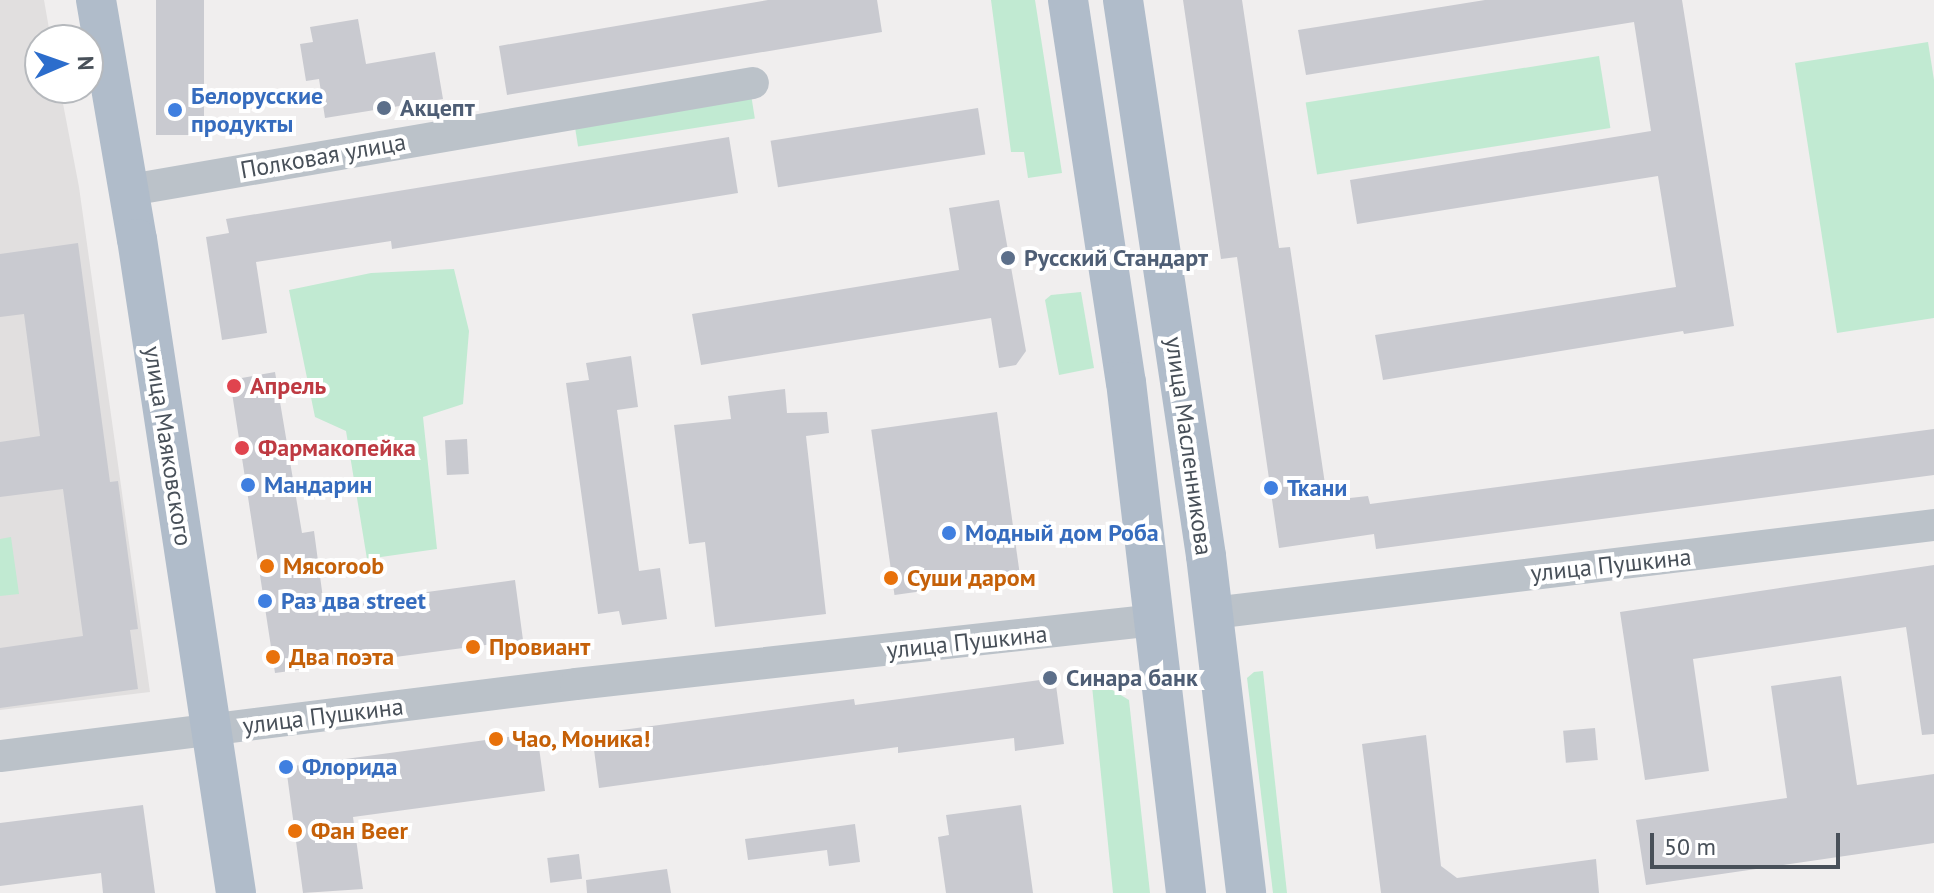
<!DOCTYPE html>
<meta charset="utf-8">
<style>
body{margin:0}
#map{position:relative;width:1934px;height:893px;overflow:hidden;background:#f0eeee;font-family:"PT Sans",sans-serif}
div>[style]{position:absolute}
.education>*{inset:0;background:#e1dfdf}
.green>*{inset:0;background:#c1ead2;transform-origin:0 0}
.building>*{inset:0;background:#c9cad0;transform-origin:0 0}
.minor>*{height:32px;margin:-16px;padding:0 16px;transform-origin:16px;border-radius:16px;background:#bbc2c9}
.major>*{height:40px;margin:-20px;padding:0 20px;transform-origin:20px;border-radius:20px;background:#b0bcca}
.dots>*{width:22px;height:22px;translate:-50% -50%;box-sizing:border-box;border:4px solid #fff;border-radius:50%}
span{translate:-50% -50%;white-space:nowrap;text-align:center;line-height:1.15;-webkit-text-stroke:8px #fff;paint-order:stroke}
.shop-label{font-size:24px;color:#366cbe;font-weight:700}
.left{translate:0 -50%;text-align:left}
.service-label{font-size:24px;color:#4e5e75;font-weight:700}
.street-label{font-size:24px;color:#485059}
.health-label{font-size:24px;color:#be3a42;font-weight:700}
.food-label{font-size:24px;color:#c56008;font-weight:700}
.north{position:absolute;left:24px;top:24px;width:80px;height:80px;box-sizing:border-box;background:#fff;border:2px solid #b6b9bd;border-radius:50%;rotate:88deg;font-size:22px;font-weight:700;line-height:32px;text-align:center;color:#485059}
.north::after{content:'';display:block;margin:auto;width:28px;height:36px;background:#2c6dcc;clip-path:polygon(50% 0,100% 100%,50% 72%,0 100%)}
.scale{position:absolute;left:1650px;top:833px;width:190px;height:36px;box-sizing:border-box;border:4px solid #485059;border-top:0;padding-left:10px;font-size:24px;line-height:28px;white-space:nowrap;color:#485059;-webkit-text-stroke:6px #fff;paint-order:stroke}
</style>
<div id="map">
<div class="education">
<i style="clip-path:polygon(0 0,44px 0,51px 40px,40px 40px,40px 88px,60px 88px,79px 187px,150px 692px,0 710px)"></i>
</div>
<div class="green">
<i style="clip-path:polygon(991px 0,1035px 0,1062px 173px,1028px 178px,1024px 152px,1011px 152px)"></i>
<i style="clip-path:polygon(1928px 42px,1934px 80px,1934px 318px,1837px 333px,1795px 63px)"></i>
<i style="left:1599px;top:56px;width:73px;height:297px;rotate:81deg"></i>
<i style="left:750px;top:88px;width:31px;height:179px;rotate:81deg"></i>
<i style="clip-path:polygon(454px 269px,469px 331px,463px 404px,423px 417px,437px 549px,367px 559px,346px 431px,315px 417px,289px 290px,371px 273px)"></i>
<i style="clip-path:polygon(1081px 292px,1094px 368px,1059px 375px,1045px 300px,1051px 295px)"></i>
<i style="clip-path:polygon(11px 537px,19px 594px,0 596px,0 539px)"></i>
<i style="clip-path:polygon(1263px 671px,1287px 893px,1273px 893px,1247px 678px,1254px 672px)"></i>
<i style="clip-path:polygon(1104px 685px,1129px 700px,1150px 893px,1113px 893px,1092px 686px)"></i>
</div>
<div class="building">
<i style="left:156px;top:0;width:48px;height:135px"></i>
<i style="clip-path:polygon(768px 0,877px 0,882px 32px,507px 95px,499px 46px)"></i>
<i style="clip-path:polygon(1183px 0,1242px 0,1279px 248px,1290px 247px,1325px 484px,1348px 481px,1350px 498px,1368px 496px,1370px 504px,1934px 429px,1934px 475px,1376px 549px,1374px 534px,1279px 548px,1237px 257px,1221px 259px)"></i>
<i style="clip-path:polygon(1485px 0,1682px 0,1734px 326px,1684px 334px,1683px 331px,1383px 380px,1375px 335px,1676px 287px,1658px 176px,1357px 224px,1350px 180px,1651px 131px,1634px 22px,1306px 75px,1298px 30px)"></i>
<i style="clip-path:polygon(358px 19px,366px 64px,435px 52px,443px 99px,325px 118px,319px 79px,306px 81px,300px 44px,313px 42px,310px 27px)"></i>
<i style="left:978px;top:108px;width:47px;height:210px;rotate:81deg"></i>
<i style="clip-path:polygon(729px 137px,738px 193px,392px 249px,391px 241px,256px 262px,267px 333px,222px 340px,206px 237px,229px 233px,226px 219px)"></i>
<i style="clip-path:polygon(999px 200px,1026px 351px,1016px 365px,999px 368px,991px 318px,701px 365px,692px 314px,959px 270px,949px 208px)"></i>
<i style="clip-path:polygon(78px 243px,110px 482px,118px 481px,138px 629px,130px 630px,138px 689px,0 708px,0 648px,83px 636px,63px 489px,0 497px,0 442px,40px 436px,24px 314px,0 317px,0 254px)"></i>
<i style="clip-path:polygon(631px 356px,638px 407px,617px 410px,639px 571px,660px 568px,667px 619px,622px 625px,619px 611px,598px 614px,566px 383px,589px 380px,586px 363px)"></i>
<i style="clip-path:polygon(275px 372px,302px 533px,314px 531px,324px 606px,515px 580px,523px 640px,275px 673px,230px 380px)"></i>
<i style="clip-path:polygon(785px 389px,787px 413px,827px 412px,829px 433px,806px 436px,826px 614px,715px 627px,705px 542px,689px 544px,674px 425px,731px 419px,728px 396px)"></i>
<i style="left:997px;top:412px;width:167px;height:127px;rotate:82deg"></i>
<i style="left:467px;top:439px;width:35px;height:22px;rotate:87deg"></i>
<i style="clip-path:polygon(1934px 565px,1934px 734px,1922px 735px,1906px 627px,1693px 659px,1709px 771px,1645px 780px,1620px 612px)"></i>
<i style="clip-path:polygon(1841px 676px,1857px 785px,1934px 774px,1934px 843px,1646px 885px,1636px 820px,1787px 798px,1771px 686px)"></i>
<i style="clip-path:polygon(1055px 678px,1064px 744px,1015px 751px,1014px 738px,898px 753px,898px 747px,599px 788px,592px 734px,854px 699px,855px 705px)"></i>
<i style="left:1595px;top:728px;width:32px;height:32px;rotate:85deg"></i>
<i style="clip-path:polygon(537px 733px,545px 791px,353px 817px,363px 889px,303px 893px,286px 767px)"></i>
<i style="clip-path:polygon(1426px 735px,1441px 866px,1457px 878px,1596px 859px,1599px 893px,1381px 893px,1362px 744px)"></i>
<i style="clip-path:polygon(143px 805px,155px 893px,103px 893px,101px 873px,0 886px,0 823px)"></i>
<i style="clip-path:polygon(1021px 805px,1033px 893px,946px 893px,938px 837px,949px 835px,946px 815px)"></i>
<i style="clip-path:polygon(855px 824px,860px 862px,829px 866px,827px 850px,748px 860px,745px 839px)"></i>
<i style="left:579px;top:854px;width:25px;height:32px;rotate:83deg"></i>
<i style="clip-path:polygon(667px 869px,671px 893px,587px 893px,586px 880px)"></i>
</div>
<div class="minor">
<i style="left:130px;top:190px;width:632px;rotate:-9.75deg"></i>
<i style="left:1213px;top:613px;width:726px;rotate:-6.96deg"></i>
<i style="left:0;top:756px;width:580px;rotate:-7.13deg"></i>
<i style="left:576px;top:684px;width:584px;rotate:-6.3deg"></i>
</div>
<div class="major">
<i style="left:96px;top:0;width:242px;rotate:80.3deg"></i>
<i style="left:137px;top:239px;width:661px;rotate:81.39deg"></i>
<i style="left:1068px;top:0;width:386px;rotate:81.4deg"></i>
<i style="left:1126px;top:382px;width:515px;rotate:83.3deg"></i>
<i style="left:1123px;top:0;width:562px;rotate:81.51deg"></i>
<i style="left:1206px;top:556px;width:339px;rotate:83.2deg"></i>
</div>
<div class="dots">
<i style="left:384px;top:108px;background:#5c6f8a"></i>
<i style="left:175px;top:110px;background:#3f7fe0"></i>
<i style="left:1008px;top:258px;background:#5c6f8a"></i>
<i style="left:234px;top:386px;background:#e0444e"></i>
<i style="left:242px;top:448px;background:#e0444e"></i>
<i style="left:248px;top:485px;background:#3f7fe0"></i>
<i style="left:1271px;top:488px;background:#3f7fe0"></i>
<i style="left:949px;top:533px;background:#3f7fe0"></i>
<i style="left:267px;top:566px;background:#e8710a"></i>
<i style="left:891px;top:578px;background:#e8710a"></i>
<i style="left:265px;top:601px;background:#3f7fe0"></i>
<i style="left:473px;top:647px;background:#e8710a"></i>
<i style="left:273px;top:657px;background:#e8710a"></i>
<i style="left:1050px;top:678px;background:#5c6f8a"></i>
<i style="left:496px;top:739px;background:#e8710a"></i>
<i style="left:286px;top:767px;background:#3f7fe0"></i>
<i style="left:295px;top:831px;background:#e8710a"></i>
</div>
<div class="shop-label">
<span class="left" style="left:191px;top:110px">Белорусские<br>продукты</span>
<span class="left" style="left:264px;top:485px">Мандарин</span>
<span class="left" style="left:1287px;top:488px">Ткани</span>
<span class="left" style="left:965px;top:533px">Модный дом Роба</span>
<span class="left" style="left:281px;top:601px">Раз два street</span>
<span class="left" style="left:302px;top:767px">Флорида</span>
</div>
<div class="service-label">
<span class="left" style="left:400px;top:108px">Акцепт</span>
<span class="left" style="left:1024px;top:258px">Русский Стандарт</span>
<span class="left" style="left:1066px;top:678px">Синара банк</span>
</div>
<div class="street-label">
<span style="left:323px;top:156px;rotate:-10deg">Полковая улица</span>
<span style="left:168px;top:446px;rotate:81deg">улица Маяковского</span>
<span style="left:1189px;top:446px;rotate:82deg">улица Масленникова</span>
<span style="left:1611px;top:565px;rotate:-6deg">улица Пушкина</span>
<span style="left:967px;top:642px;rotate:-6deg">улица Пушкина</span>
<span style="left:323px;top:716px;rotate:-7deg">улица Пушкина</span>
</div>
<div class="health-label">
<span class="left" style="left:250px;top:386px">Апрель</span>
<span class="left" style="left:258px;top:448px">Фармакопейка</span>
</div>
<div class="food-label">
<span class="left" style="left:283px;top:566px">Мясоroob</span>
<span class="left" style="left:907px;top:578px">Суши даром</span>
<span class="left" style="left:489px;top:647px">Провиант</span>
<span class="left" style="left:289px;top:657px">Два поэта</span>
<span class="left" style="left:512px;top:739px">Чао, Моника!</span>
<span class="left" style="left:311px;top:831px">Фан Beer</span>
</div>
<div class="north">N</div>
<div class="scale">50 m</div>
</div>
